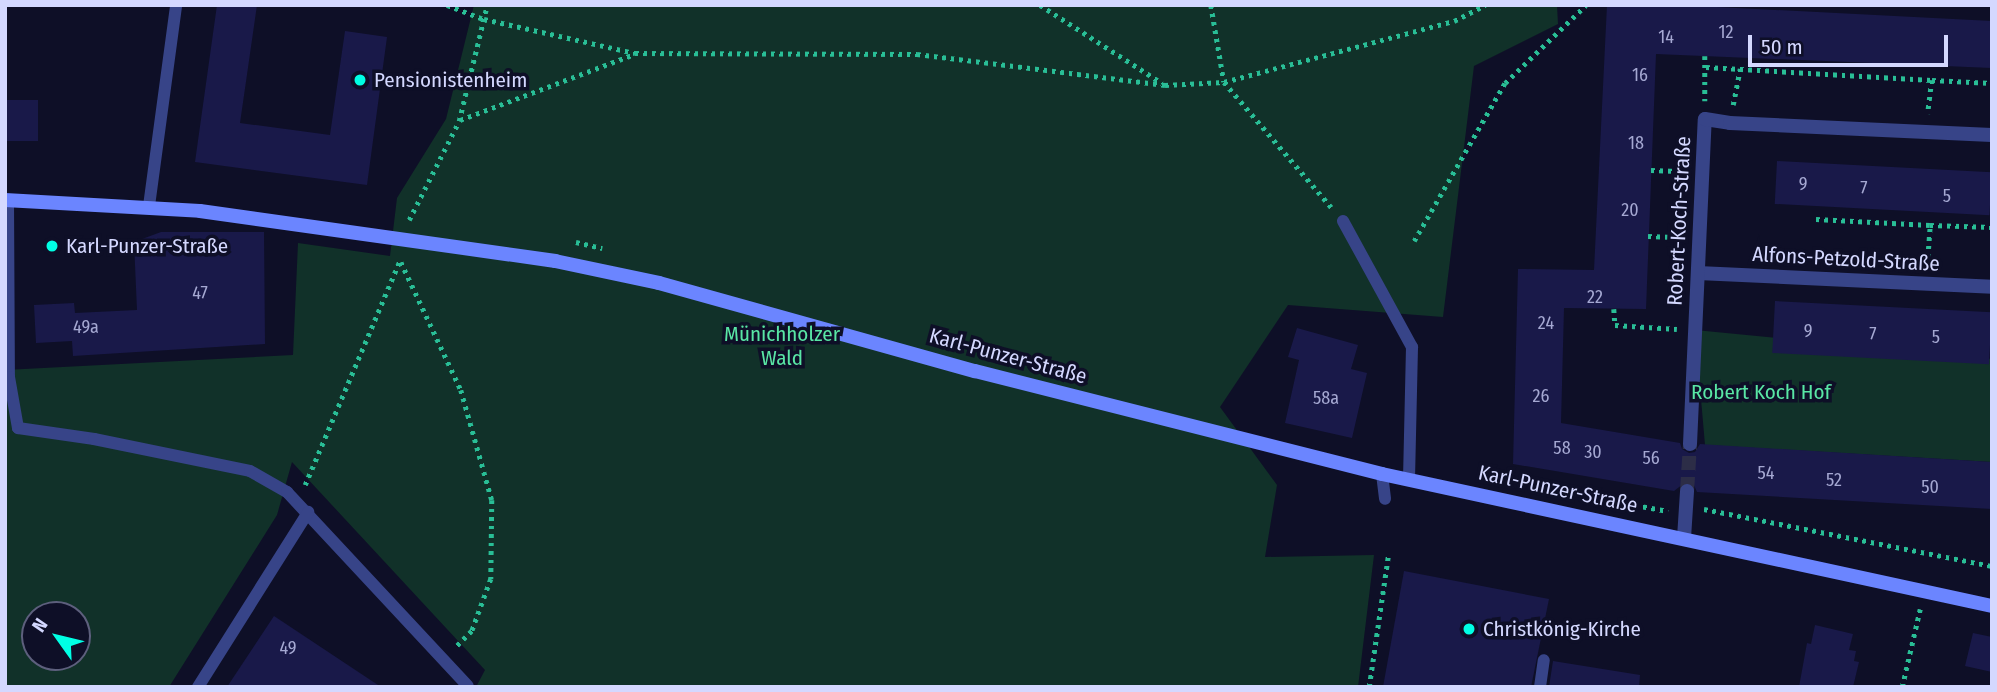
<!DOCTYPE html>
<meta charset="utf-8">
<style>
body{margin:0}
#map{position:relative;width:1997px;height:692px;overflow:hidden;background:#0e0f27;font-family:"Fira Sans Condensed",sans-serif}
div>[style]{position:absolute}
.green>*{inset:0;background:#113129}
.building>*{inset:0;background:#191949;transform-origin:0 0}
.street-tunnel>*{height:14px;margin-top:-7px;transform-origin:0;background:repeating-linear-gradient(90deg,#2c2d47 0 14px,transparent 0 21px)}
.path>*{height:4.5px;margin-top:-2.25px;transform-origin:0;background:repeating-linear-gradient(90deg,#29be96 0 3.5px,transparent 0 8.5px)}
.lane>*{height:12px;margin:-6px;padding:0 6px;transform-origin:6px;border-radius:6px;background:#374488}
.street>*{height:14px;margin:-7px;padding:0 7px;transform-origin:7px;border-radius:7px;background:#374488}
.secondary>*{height:14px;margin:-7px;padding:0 7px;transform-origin:7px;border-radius:7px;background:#6b85ff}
.dots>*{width:19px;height:19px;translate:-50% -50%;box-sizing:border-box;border:4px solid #0e0f27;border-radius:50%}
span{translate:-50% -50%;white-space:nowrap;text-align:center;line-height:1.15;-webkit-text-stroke:7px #0e0f27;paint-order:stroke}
.number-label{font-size:18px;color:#a5a8d2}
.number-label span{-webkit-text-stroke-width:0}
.poi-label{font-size:21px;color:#d4d8ff}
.left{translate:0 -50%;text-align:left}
.street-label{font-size:21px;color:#d4d8ff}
.park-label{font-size:21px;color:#59e6a5}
.frame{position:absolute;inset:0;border:7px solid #d4d8ff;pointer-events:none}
.north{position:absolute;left:21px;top:601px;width:70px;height:70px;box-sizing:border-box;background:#0e0f27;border:2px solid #5d5f7d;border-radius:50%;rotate:304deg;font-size:19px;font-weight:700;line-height:28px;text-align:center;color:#d4d8ff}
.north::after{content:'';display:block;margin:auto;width:24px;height:32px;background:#00ffe4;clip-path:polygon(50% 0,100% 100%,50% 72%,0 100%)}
.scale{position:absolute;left:1748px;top:35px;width:200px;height:32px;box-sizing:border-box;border:4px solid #d4d8ff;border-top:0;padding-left:9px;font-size:21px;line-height:24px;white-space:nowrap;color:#d4d8ff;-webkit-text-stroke:5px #0e0f27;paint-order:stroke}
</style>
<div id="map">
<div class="green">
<i style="clip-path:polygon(evenodd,474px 5px,1557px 5px,1558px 24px,1474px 66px,1443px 317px,1288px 305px,1220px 407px,1277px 485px,1265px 557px,1374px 555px,1358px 687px,476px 687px,485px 670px,292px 462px,277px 515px,169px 687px,5px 687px,5px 370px,293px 355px,298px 243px,390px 256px,397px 198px,446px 119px,474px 5px,35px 615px,77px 615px,77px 657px,35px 657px,35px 615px)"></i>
<i style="clip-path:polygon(1695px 330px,1992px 359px,1992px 462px,1705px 445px)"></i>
</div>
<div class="building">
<i style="clip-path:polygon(217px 5px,257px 5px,240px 123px,330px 135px,345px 31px,387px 37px,367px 185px,195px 162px)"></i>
<i style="clip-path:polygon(1607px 5px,1678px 5px,1992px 21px,1992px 68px,1656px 54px,1646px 309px,1564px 308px,1561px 423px,1680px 443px,1682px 449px,1689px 453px,1695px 452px,1700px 444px,1992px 462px,1992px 509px,1697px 492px,1693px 483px,1687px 481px,1674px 491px,1513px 464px,1518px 269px,1594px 270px)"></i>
<i style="left:5px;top:100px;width:33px;height:41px"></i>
<i style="left:1777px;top:161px;width:215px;height:43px;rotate:3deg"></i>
<i style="clip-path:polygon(161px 232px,264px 232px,265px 344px,73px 356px,72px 341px,36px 343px,34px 305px,74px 303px,75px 313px,137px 310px,134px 242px)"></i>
<i style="left:1775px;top:301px;width:217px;height:52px;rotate:3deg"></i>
<i style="clip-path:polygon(1297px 328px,1358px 345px,1351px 369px,1367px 373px,1352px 438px,1285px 423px,1299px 360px,1288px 357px)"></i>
<i style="clip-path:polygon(1404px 571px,1549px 599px,1531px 687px,1383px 687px)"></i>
<i style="clip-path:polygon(274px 616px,381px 687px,227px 687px)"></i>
<i style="clip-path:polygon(1815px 625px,1853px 634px,1849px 650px,1856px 651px,1854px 661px,1859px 662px,1853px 687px,1799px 687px,1807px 643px,1811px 644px)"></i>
<i style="clip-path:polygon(1973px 633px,1992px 637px,1992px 672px,1965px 666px)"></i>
<i style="clip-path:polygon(1553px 661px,1640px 675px,1639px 687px,1549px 687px)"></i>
</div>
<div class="street-tunnel">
<i style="left:1687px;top:491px;width:47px;rotate:-86.3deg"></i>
</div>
<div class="path">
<i style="left:447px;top:5px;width:40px;rotate:21deg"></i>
<i style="left:484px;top:19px;width:155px;rotate:12.7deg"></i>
<i style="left:635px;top:53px;width:282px;rotate:0.2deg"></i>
<i style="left:917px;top:54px;width:250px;rotate:7.1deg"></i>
<i style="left:1165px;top:85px;width:59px;rotate:-2.9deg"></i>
<i style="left:1224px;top:82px;width:165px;rotate:49.4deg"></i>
<i style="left:1040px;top:5px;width:145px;rotate:32.6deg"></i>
<i style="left:1211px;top:5px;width:78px;rotate:80.4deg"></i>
<i style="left:1224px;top:82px;width:238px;rotate:-14.9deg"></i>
<i style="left:1454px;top:21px;width:35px;rotate:-27deg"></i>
<i style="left:1702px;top:5px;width:1px;rotate:90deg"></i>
<i style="left:1705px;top:56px;width:45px;rotate:90deg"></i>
<i style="left:1706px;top:67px;width:226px;rotate:3.3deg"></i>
<i style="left:1932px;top:80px;width:34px;rotate:97deg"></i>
<i style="left:1932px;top:80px;width:60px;rotate:2.9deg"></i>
<i style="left:1733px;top:105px;width:37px;rotate:-79deg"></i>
<i style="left:460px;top:120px;width:187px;rotate:-20.7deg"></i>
<i style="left:1651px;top:170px;width:33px;rotate:2deg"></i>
<i style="left:1816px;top:219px;width:114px;rotate:3deg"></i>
<i style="left:409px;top:220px;width:111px;rotate:-63.2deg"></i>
<i style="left:459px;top:121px;width:119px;rotate:-76.4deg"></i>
<i style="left:1648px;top:236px;width:33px;rotate:2deg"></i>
<i style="left:1414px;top:241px;width:182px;rotate:-60.1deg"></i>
<i style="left:1505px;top:83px;width:112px;rotate:-43.9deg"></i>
<i style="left:576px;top:242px;width:27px;rotate:13deg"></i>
<i style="left:401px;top:262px;width:141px;rotate:64.9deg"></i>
<i style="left:461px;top:390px;width:114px;rotate:74.3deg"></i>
<i style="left:492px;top:500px;width:79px;rotate:90.7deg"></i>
<i style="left:491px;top:579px;width:55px;rotate:110.1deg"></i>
<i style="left:472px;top:631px;width:21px;rotate:135deg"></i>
<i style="left:1927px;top:266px;width:41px;rotate:-85.8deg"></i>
<i style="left:1930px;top:225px;width:62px;rotate:1.8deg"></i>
<i style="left:1614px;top:309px;width:16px;rotate:86deg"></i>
<i style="left:1615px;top:325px;width:62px;rotate:3.7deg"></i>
<i style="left:305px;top:485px;width:246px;rotate:-67.1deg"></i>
<i style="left:1618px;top:502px;width:51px;rotate:10.2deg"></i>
<i style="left:1704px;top:509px;width:294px;rotate:11.2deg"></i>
<i style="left:1369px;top:687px;width:132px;rotate:-81.7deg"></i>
<i style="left:1902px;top:687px;width:80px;rotate:-77deg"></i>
</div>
<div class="lane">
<i style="left:8px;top:200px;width:177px;rotate:89.7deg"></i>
<i style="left:9px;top:377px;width:52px;rotate:80deg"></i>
<i style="left:18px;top:428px;width:77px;rotate:8.2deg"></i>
<i style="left:94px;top:439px;width:159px;rotate:11.6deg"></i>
<i style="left:250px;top:471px;width:43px;rotate:29.6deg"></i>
<i style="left:287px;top:492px;width:265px;rotate:47deg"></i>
<i style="left:149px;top:206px;width:203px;rotate:-82.3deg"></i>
<i style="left:1343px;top:221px;width:144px;rotate:61.3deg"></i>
<i style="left:1412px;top:347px;width:132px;rotate:91.3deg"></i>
<i style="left:1382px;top:474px;width:25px;rotate:83deg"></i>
<i style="left:198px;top:687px;width:207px;rotate:-57.8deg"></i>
<i style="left:1540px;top:687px;width:27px;rotate:-82deg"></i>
</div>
<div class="street">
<i style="left:1698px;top:273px;width:294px;rotate:2.7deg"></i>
<i style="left:1690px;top:444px;width:325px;rotate:-87.4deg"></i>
<i style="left:1705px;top:119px;width:25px;rotate:9deg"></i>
<i style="left:1730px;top:123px;width:262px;rotate:2.6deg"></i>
<i style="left:1684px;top:538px;width:47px;rotate:-86.3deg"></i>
</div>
<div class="secondary">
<i style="left:5px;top:200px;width:195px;rotate:3.2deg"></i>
<i style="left:200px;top:211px;width:359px;rotate:8deg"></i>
<i style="left:555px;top:261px;width:106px;rotate:11.9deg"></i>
<i style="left:659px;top:283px;width:328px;rotate:15.6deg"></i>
<i style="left:975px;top:371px;width:420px;rotate:14.2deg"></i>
<i style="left:1382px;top:474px;width:624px;rotate:12.21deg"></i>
</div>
<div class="dots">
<i style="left:360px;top:80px;background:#00ffe4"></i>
<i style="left:52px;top:246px;background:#00ffe4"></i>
<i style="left:1469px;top:629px;background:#00ffe4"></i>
</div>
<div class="number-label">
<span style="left:1726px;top:32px">12</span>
<span style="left:1666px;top:37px">14</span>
<span style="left:1640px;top:75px">16</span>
<span style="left:1636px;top:143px">18</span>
<span style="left:1803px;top:184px">9</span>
<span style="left:1864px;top:188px">7</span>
<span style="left:1947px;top:196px">5</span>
<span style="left:1630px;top:210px">20</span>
<span style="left:200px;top:293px">47</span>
<span style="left:1595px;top:297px">22</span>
<span style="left:1546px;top:323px">24</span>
<span style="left:86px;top:327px">49a</span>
<span style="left:1808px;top:331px">9</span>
<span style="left:1873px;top:334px">7</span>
<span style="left:1936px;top:337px">5</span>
<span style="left:1541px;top:396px">26</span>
<span style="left:1326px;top:398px">58a</span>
<span style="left:1562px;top:448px">58</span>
<span style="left:1593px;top:452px">30</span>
<span style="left:1651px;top:458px">56</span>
<span style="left:1766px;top:473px">54</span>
<span style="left:1834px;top:480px">52</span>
<span style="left:1930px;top:487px">50</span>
<span style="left:288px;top:648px">49</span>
</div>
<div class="poi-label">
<span class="left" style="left:374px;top:80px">Pensionistenheim</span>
<span class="left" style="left:66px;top:246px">Karl-Punzer-Straße</span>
<span class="left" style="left:1483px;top:629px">Christkönig-Kirche</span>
</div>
<div class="street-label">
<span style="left:1679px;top:221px;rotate:-87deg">Robert-Koch-Straße</span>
<span style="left:1846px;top:259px;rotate:3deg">Alfons-Petzold-Straße</span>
<span style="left:1008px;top:356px;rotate:15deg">Karl-Punzer-Straße</span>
<span style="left:1558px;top:489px;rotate:12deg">Karl-Punzer-Straße</span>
</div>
<div class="park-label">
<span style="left:782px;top:346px">Münichholzer<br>Wald</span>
<span style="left:1761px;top:392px">Robert Koch Hof</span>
</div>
<div class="frame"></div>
<div class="north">N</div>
<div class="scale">50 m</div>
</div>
